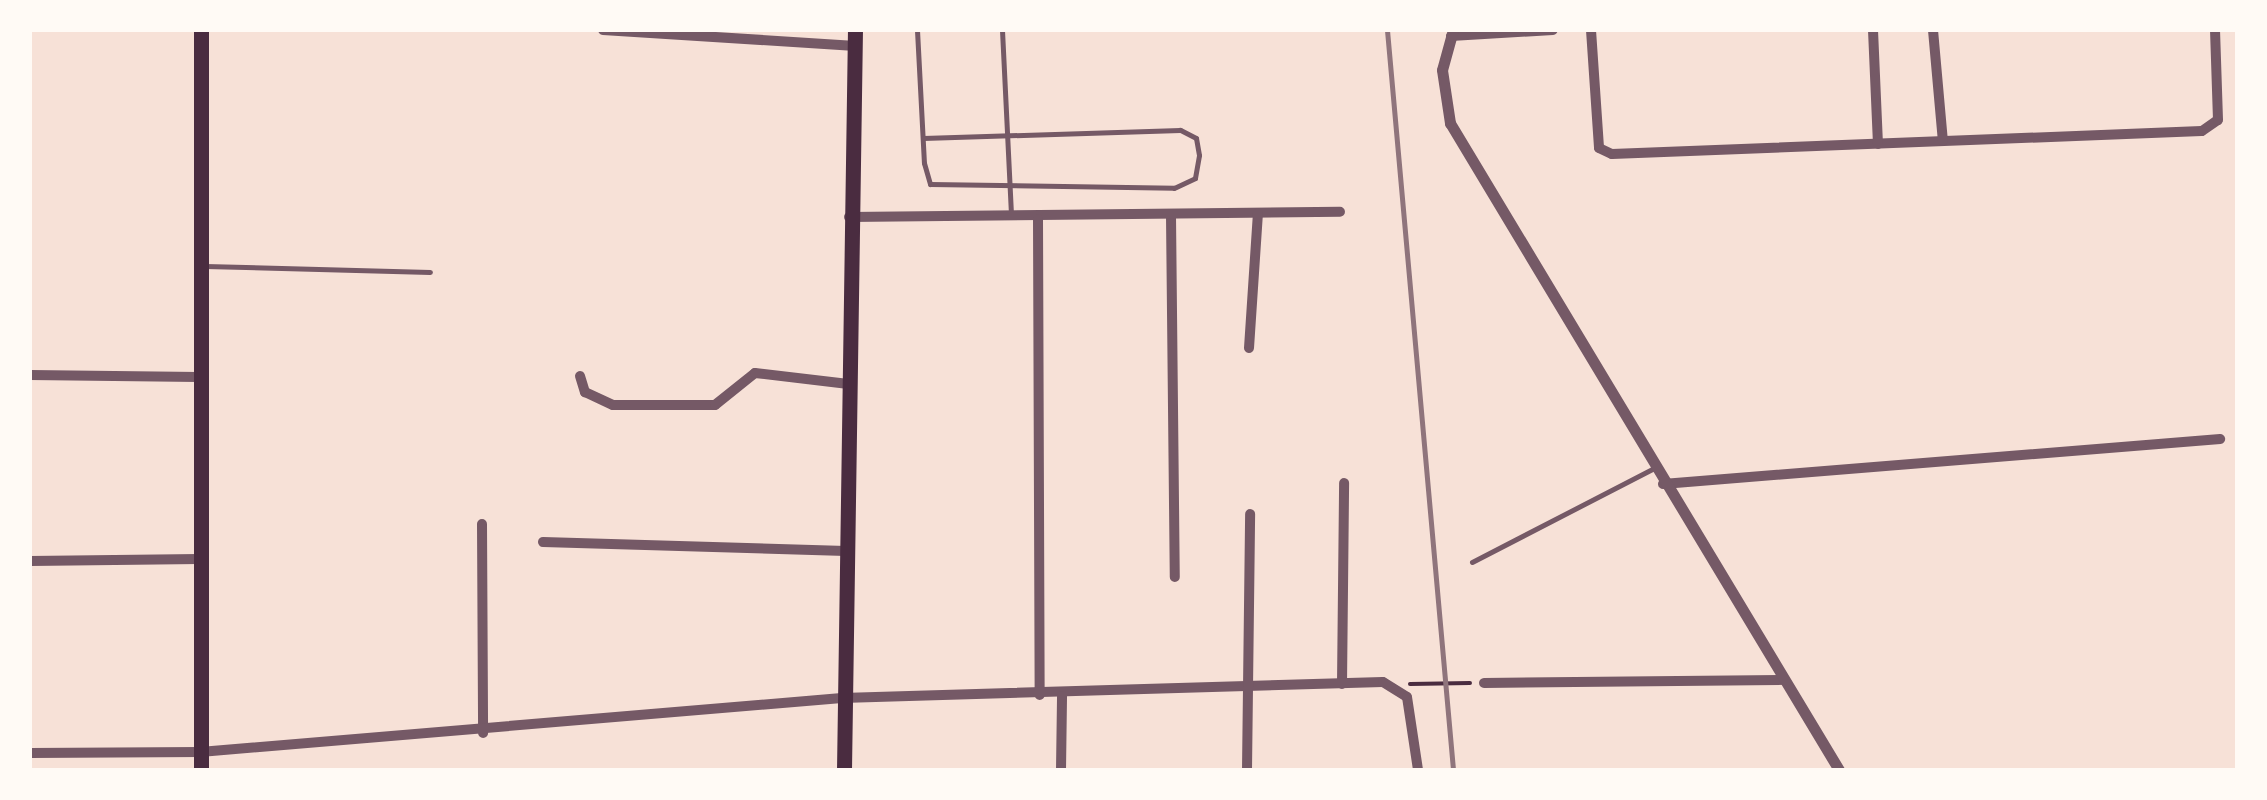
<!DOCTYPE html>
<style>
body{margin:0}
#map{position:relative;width:2267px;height:800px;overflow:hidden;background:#f7e1d7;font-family:"Public Sans",sans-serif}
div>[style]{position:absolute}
.path>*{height:4px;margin:-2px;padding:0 2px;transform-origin:2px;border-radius:2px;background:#4a2c40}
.service>*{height:5px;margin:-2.5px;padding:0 2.5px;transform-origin:2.5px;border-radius:2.5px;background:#755966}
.minor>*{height:10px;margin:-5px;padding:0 5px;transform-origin:5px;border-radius:5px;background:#755966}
.tertiary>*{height:11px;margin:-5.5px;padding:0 5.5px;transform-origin:5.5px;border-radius:5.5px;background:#755966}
.primary>*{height:15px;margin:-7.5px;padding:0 7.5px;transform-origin:7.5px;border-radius:7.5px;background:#4a2c40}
.rail>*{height:5px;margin:-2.5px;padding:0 2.5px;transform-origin:2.5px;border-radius:2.5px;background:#8f747c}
span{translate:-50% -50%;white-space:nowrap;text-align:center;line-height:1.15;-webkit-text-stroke:8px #fffaf5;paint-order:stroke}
.frame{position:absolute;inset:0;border:32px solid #fffaf5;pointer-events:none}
</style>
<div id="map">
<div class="path">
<i style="left:1410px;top:684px;width:60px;rotate:-1deg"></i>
</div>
<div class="service">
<i style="left:917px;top:30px;width:133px;rotate:87deg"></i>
<i style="left:924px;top:163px;width:22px;rotate:74deg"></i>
<i style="left:930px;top:184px;width:244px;rotate:0.9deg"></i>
<i style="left:1174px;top:188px;width:23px;rotate:-25deg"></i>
<i style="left:1195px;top:178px;width:23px;rotate:-80deg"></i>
<i style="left:1199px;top:155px;width:17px;rotate:-100deg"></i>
<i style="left:1196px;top:138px;width:18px;rotate:-153deg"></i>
<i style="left:1180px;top:130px;width:257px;rotate:178.2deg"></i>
<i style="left:1002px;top:30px;width:187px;rotate:87.2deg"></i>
<i style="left:205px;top:266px;width:225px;rotate:1.5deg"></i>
<i style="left:1472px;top:562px;width:205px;rotate:-27.3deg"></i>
</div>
<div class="minor">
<i style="left:603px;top:30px;width:253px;rotate:3.6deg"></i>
<i style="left:1591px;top:30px;width:118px;rotate:86.1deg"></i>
<i style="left:1599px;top:148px;width:14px;rotate:25deg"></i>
<i style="left:1612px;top:154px;width:590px;rotate:-2.23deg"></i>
<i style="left:2202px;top:131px;width:19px;rotate:-35deg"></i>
<i style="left:2218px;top:120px;width:90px;rotate:-91.9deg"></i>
<i style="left:1873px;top:30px;width:114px;rotate:87.5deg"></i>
<i style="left:1933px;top:30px;width:111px;rotate:84.9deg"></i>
<i style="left:1451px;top:36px;width:102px;rotate:-3.4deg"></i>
<i style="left:1171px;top:216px;width:361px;rotate:89.4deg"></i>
<i style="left:849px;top:217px;width:491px;rotate:-0.6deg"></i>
<i style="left:1038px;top:219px;width:476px;rotate:89.8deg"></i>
<i style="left:1249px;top:348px;width:135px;rotate:-86.2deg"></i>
<i style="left:30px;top:375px;width:168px;rotate:0.7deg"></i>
<i style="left:580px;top:376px;width:17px;rotate:73deg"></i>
<i style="left:585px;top:392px;width:31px;rotate:25deg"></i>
<i style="left:613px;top:405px;width:102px"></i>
<i style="left:715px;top:405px;width:51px;rotate:-38.7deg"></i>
<i style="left:755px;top:373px;width:94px;rotate:6.7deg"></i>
<i style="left:1663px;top:484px;width:559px;rotate:-4.62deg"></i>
<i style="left:482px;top:524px;width:209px;rotate:89.7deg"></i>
<i style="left:543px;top:542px;width:303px;rotate:1.7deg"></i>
<i style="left:30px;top:561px;width:169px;rotate:-0.7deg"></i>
<i style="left:1484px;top:683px;width:300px;rotate:-0.6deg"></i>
<i style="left:1342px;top:684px;width:201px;rotate:-89.4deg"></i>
<i style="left:30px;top:753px;width:170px;rotate:-0.3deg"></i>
<i style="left:200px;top:752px;width:644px;rotate:-4.81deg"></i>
<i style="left:842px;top:698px;width:541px;rotate:-1.69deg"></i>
<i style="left:1383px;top:682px;width:28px;rotate:32deg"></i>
<i style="left:1407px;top:697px;width:74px;rotate:81.4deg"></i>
<i style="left:1061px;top:770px;width:74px;rotate:-89.2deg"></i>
<i style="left:1247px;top:770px;width:256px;rotate:-89.3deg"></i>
</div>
<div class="tertiary">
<i style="left:1453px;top:30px;width:41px;rotate:105.4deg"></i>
<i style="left:1442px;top:70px;width:54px;rotate:81.4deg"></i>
<i style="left:1450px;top:123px;width:755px;rotate:58.98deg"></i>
</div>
<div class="primary">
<i style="left:201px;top:30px;width:740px;rotate:90deg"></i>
<i style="left:844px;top:770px;width:740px;rotate:-89.15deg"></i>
</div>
<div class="rail">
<i style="left:1387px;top:30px;width:743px;rotate:84.9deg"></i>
</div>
<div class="frame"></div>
</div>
